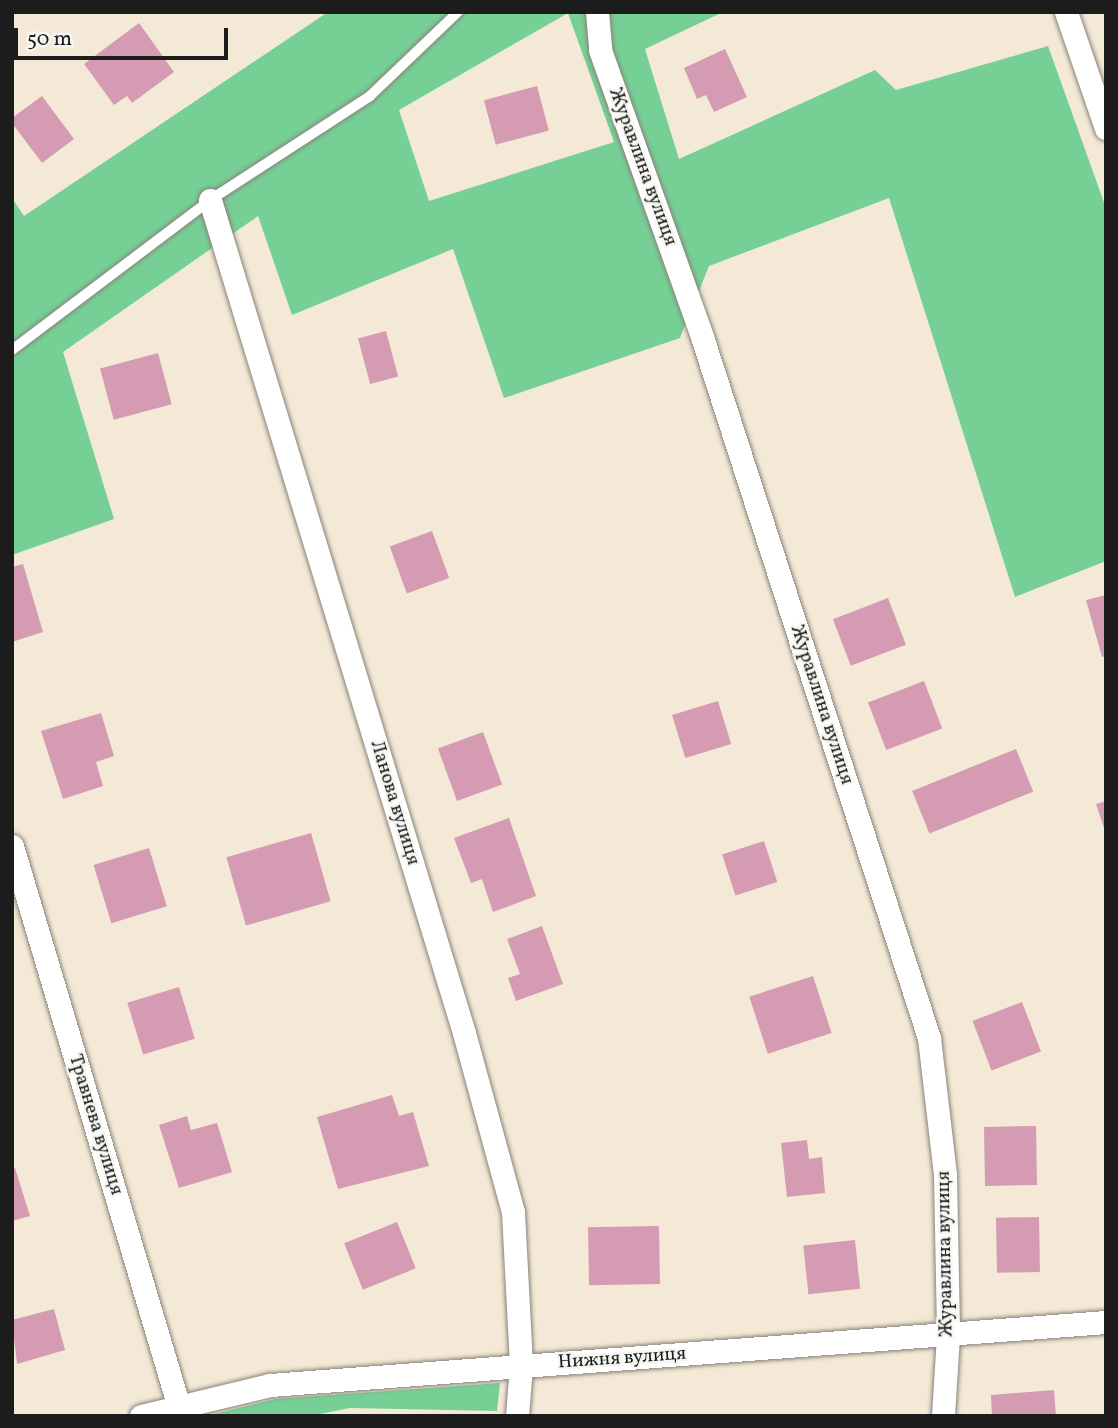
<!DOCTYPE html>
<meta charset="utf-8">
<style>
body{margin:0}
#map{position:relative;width:1118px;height:1428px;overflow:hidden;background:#f3e9d6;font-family:Vollkorn,serif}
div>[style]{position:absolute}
.green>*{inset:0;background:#76d096}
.building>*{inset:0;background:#d49bb2;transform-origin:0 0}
.roads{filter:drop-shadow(0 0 2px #888279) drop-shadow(0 0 2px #888279)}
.service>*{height:10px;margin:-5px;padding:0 5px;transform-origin:5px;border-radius:5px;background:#fff}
.minor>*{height:23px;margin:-11.5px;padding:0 11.5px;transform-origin:11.5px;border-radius:11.5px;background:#fff}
span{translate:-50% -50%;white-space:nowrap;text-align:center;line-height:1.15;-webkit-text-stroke:5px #f6f6f2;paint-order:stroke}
.street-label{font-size:19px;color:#1c1c1c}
.frame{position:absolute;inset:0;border:14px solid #1c1c1c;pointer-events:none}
.scale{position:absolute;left:14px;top:28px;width:214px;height:32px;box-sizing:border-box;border:4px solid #1c1c1c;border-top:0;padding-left:9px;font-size:21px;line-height:24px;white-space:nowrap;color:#1c1c1c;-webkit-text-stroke:5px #f6f6f2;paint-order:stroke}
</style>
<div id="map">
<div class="green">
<i style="clip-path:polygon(evenodd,328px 12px,723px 12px,645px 49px,679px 159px,875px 70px,896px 90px,1048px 46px,1106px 208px,1106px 561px,1015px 597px,889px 198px,709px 266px,680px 338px,504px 398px,453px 249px,292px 315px,258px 216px,63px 352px,114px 519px,12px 555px,12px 198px,24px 216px,328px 12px,568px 13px,614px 142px,429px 201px,399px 110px,568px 13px)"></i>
<i style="clip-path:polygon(500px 1383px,497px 1411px,350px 1408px,310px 1416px,207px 1416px,275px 1399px)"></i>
</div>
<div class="building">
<i style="clip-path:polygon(139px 23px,174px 72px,132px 103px,127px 96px,114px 105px,84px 64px)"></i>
<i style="clip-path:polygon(725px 49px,747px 97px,714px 112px,706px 95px,697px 99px,684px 68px)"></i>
<i style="left:537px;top:86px;width:46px;height:55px;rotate:75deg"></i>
<i style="clip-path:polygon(42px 96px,74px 139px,42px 163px,12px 123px,12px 118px)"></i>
<i style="left:386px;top:331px;width:47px;height:29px;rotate:75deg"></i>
<i style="left:158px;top:353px;width:53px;height:60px;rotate:75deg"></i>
<i style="left:432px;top:531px;width:50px;height:45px;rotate:70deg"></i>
<i style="clip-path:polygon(23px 564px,43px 632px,12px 642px,12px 567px)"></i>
<i style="clip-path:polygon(1106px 595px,1106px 656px,1102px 657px,1086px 600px)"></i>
<i style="left:888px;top:598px;width:50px;height:59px;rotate:69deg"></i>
<i style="left:924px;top:681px;width:51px;height:60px;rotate:69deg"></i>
<i style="left:718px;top:701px;width:45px;height:48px;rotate:73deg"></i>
<i style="clip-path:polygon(101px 713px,114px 756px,96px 762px,103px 786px,63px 799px,41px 731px)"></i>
<i style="left:483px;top:732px;width:56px;height:48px;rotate:70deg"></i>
<i style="left:1016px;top:749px;width:46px;height:112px;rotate:68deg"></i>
<i style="clip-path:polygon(1106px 801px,1106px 831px,1105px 831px,1096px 804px)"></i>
<i style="clip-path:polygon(509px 818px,536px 896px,493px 912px,482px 879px,471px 883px,454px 838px)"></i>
<i style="left:311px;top:833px;width:71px;height:88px;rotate:74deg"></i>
<i style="left:764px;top:841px;width:43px;height:44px;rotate:72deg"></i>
<i style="left:149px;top:848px;width:61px;height:58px;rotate:73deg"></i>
<i style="clip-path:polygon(542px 926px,563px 984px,516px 1001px,508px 978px,520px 974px,507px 939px)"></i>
<i style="left:813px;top:976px;width:60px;height:67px;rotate:72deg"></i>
<i style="left:179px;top:987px;width:54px;height:54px;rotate:73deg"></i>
<i style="left:1022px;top:1002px;width:53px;height:53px;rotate:69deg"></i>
<i style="clip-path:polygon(392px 1095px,399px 1116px,413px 1112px,429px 1166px,338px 1189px,317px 1117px)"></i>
<i style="clip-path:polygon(187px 1116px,191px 1130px,217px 1123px,232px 1172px,179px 1188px,159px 1125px)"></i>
<i style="left:1036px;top:1126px;width:59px;height:52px;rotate:89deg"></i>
<i style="clip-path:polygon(807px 1140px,809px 1159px,822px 1157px,825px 1193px,787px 1197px,781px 1143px)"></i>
<i style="clip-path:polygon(15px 1168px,30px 1216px,12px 1221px,12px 1169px)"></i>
<i style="left:1039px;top:1217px;width:55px;height:43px;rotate:89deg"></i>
<i style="left:397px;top:1222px;width:50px;height:57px;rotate:68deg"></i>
<i style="left:659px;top:1226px;width:58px;height:71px;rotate:89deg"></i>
<i style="left:855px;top:1240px;width:49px;height:52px;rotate:84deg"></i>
<i style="clip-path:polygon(54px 1309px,65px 1350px,17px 1364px,12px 1320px)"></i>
<i style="clip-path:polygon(1054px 1390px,1056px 1416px,992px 1416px,991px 1395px)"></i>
</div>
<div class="roads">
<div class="service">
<i style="left:12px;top:350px;width:248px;rotate:-37.1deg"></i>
<i style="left:210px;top:200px;width:191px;rotate:-33deg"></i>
<i style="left:370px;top:96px;width:122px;rotate:-43.7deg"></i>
</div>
<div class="minor">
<i style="left:597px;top:12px;width:38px;rotate:85deg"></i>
<i style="left:600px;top:50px;width:308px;rotate:70.4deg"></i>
<i style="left:703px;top:340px;width:734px;rotate:72.06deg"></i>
<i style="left:929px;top:1038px;width:137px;rotate:83.3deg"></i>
<i style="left:945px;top:1174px;width:162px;rotate:88.9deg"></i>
<i style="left:948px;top:1336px;width:80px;rotate:93.6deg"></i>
<i style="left:1066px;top:12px;width:123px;rotate:71deg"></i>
<i style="left:210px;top:200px;width:871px;rotate:73.04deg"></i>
<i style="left:464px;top:1033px;width:186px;rotate:74.7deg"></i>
<i style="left:513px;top:1212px;width:154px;rotate:87deg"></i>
<i style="left:521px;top:1366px;width:50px;rotate:94.6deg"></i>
<i style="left:12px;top:846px;width:582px;rotate:73.43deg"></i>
<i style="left:141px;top:1416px;width:133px;rotate:-13.5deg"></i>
<i style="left:270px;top:1385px;width:838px;rotate:-4.31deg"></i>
</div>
</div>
<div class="street-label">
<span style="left:642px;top:167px;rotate:70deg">Журавлина вулиця</span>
<span style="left:821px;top:705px;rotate:72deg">Журавлина вулиця</span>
<span style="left:394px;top:803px;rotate:73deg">Ланова вулиця</span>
<span style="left:95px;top:1125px;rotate:73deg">Травнева вулиця</span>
<span style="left:946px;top:1254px;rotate:-91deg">Журавлина вулиця</span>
<span style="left:622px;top:1359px;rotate:-4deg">Нижня вулиця</span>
</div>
<div class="frame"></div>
<div class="scale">50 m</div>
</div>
